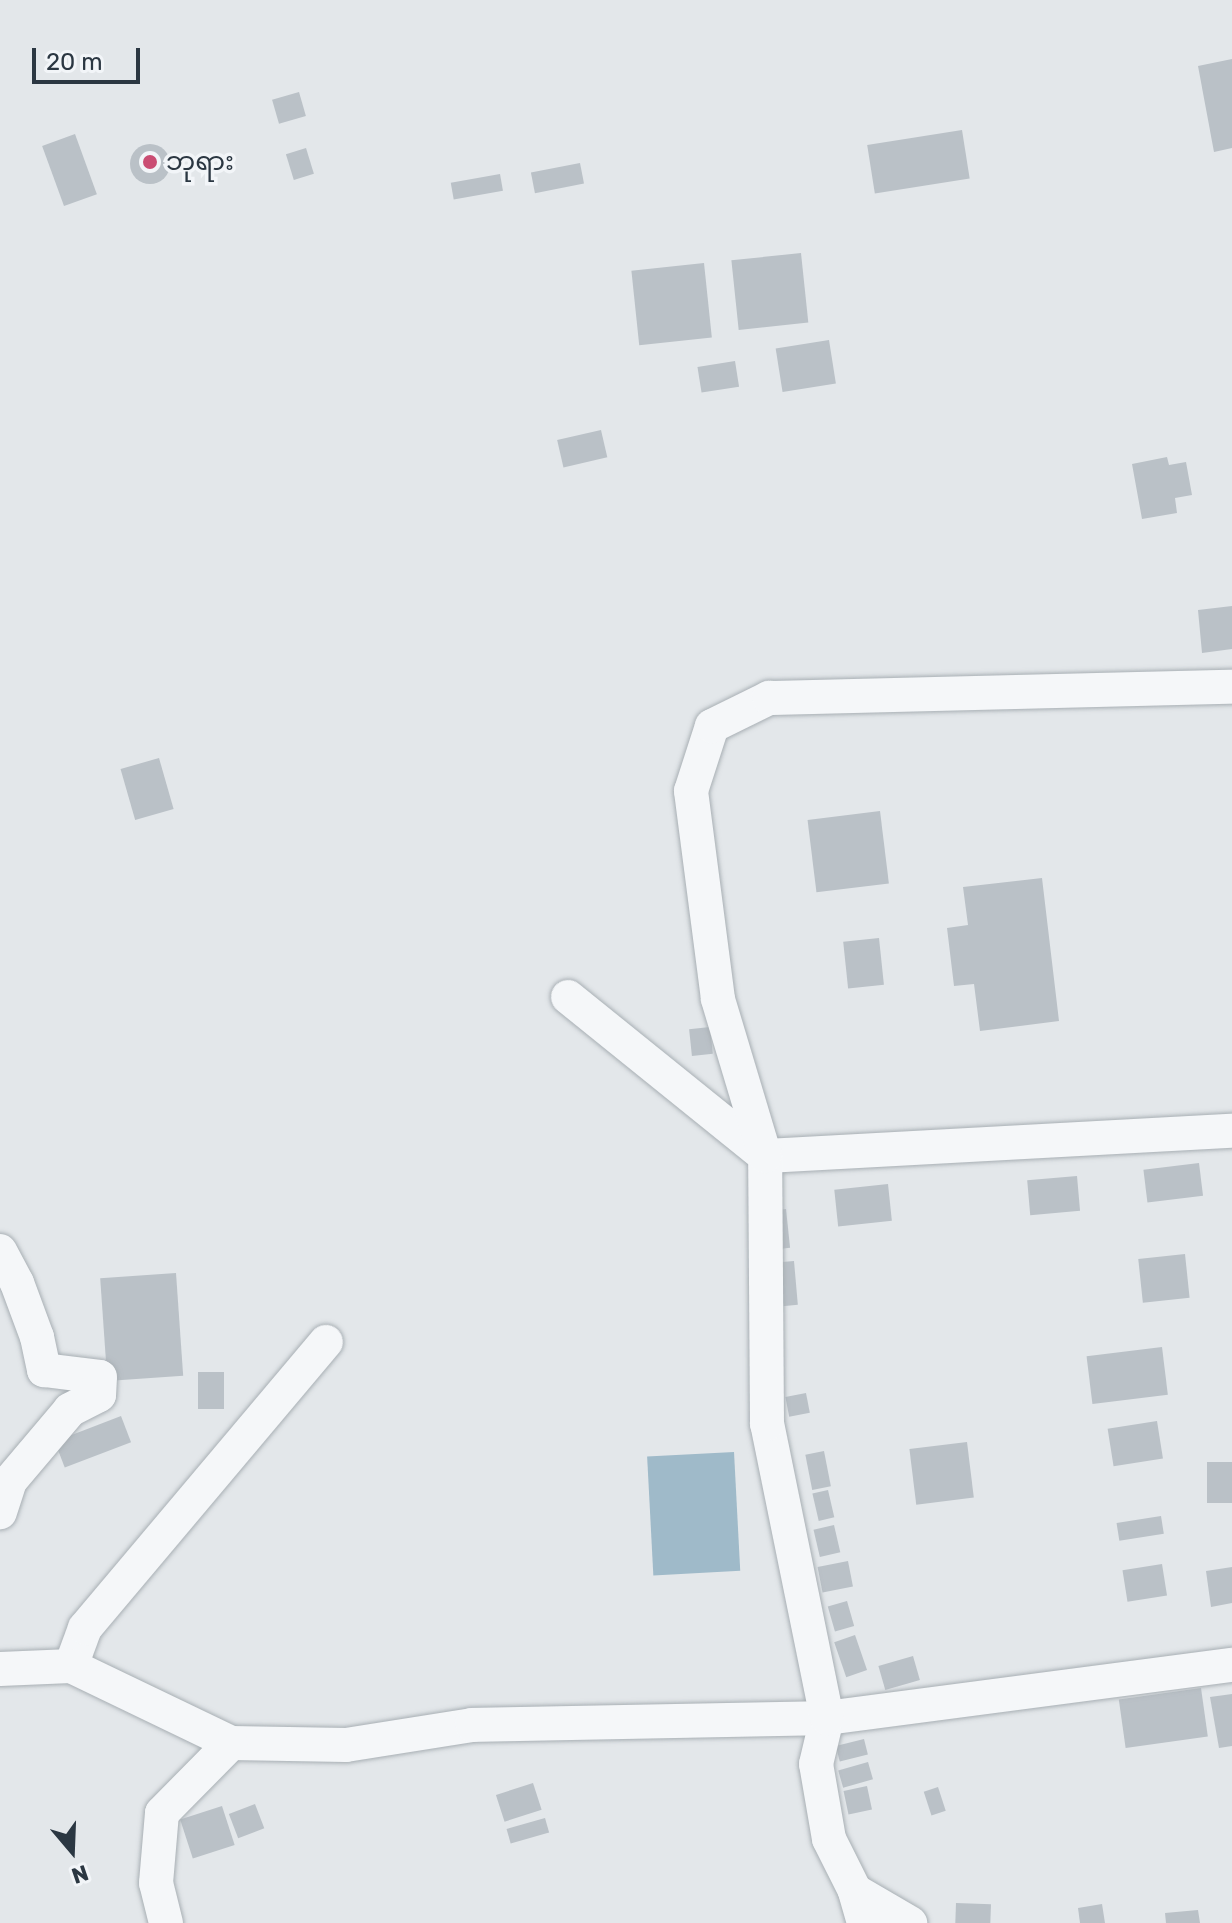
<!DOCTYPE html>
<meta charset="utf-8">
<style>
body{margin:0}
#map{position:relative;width:1232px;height:1923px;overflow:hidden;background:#e3e7ea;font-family:Rubik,"Noto Sans Myanmar",sans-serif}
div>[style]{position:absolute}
.water>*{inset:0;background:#9fbac9;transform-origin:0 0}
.building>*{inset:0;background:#bac1c7;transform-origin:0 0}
.round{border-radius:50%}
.roads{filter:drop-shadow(0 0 2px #a8afb4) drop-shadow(0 0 2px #a8afb4)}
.minor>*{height:34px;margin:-17px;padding:0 17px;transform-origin:17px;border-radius:17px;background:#f5f7f9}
.dots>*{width:22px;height:22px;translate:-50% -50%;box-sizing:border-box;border:4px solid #f2f5f8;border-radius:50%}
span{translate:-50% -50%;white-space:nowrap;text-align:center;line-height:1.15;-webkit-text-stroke:7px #f2f5f8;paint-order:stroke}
.poi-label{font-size:26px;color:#2b3742}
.left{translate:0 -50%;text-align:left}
.north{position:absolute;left:32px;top:1811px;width:80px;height:80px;-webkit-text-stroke:6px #f2f5f8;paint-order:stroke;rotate:161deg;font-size:22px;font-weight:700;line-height:32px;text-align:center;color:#2b3742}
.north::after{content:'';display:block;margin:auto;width:28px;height:36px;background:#2b3742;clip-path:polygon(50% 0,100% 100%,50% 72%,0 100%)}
.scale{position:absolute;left:32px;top:48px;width:108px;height:36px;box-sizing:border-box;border:4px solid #2b3742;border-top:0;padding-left:10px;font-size:24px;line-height:28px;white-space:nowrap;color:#2b3742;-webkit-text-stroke:6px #f2f5f8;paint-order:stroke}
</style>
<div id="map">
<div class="water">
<i style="left:734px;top:1452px;width:119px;height:87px;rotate:87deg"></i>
</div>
<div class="building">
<i style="clip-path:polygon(1232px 59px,1232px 148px,1214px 152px,1198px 66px)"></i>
<i style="left:299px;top:92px;width:25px;height:28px;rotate:74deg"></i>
<i style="left:962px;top:130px;width:49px;height:96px;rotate:81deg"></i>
<i style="left:75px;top:134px;width:64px;height:35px;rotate:70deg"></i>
<i class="round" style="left:130px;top:144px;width:40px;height:40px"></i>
<i style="left:306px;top:148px;width:27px;height:21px;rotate:73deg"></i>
<i style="left:580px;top:163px;width:21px;height:50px;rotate:79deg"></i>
<i style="left:500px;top:174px;width:17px;height:50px;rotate:80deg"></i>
<i style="left:801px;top:253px;width:70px;height:70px;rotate:84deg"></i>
<i style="left:704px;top:263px;width:75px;height:73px;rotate:84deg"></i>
<i style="left:829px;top:340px;width:44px;height:54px;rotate:81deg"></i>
<i style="left:735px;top:361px;width:26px;height:38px;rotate:81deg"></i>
<i style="left:601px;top:430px;width:28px;height:45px;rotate:77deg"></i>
<i style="clip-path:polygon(1167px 457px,1169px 465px,1186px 462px,1192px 495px,1175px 498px,1177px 513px,1142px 519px,1132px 464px)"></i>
<i style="clip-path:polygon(1232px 606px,1232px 649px,1202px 653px,1198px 610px)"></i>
<i style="left:159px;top:758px;width:53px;height:40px;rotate:74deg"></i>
<i style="left:880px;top:811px;width:73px;height:73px;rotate:83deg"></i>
<i style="clip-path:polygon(1042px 878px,1059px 1021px,980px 1031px,974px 984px,954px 986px,947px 928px,968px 925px,963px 887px)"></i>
<i style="left:879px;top:938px;width:47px;height:36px;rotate:84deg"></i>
<i style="left:710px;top:1027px;width:27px;height:21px;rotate:84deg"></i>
<i style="left:1199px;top:1163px;width:33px;height:56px;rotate:83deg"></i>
<i style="left:1077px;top:1176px;width:35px;height:50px;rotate:85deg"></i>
<i style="left:888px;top:1184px;width:37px;height:54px;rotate:84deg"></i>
<i style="left:786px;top:1209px;width:39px;height:18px;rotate:84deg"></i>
<i style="left:1185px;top:1254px;width:44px;height:47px;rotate:84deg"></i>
<i style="left:794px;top:1261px;width:44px;height:21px;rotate:85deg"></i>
<i style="left:176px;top:1273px;width:103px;height:76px;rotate:86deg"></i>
<i style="left:1162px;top:1347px;width:48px;height:76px;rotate:83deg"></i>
<i style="left:198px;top:1372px;width:26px;height:37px"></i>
<i style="left:806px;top:1393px;width:20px;height:21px;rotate:79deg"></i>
<i style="left:121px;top:1416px;width:28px;height:71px;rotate:69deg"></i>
<i style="left:1157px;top:1421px;width:38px;height:50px;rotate:81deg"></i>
<i style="left:967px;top:1442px;width:56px;height:58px;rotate:83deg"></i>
<i style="left:824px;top:1451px;width:36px;height:19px;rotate:79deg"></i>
<i style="left:1232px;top:1462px;width:41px;height:25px;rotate:90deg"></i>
<i style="left:828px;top:1490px;width:28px;height:16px;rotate:77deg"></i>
<i style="left:1161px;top:1516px;width:18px;height:45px;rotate:81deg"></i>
<i style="left:834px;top:1525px;width:28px;height:21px;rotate:77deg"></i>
<i style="left:848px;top:1561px;width:26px;height:31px;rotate:79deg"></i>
<i style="left:1162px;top:1564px;width:32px;height:40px;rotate:81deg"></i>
<i style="clip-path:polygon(1232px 1567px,1232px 1603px,1211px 1607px,1206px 1571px)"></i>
<i style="left:847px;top:1601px;width:26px;height:20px;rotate:74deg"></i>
<i style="left:855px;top:1635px;width:37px;height:22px;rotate:71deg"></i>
<i style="left:913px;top:1656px;width:25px;height:36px;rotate:74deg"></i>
<i style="left:1201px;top:1688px;width:49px;height:83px;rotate:82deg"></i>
<i style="clip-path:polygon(1232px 1694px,1232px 1746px,1219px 1748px,1210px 1697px)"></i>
<i style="left:864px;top:1739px;width:16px;height:29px;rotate:76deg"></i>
<i style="left:868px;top:1762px;width:18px;height:31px;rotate:74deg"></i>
<i style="left:533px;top:1783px;width:28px;height:39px;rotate:72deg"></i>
<i style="left:867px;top:1786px;width:24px;height:24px;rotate:78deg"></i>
<i style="left:938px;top:1787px;width:25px;height:15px;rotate:72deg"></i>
<i style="left:255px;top:1804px;width:26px;height:28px;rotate:69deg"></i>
<i style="left:222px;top:1806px;width:41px;height:44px;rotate:72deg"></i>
<i style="left:545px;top:1818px;width:15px;height:40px;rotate:74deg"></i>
<i style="left:956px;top:1903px;width:35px;height:20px;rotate:2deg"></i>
<i style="clip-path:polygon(1102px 1904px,1105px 1923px,1080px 1923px,1078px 1908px)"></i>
<i style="clip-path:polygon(1198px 1910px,1200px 1923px,1166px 1923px,1165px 1913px)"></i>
</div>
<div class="roads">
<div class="minor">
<i style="left:568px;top:997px;width:253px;rotate:38.9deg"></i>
<i style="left:765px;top:1156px;width:468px;rotate:-3.1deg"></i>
<i style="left:0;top:1251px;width:36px;rotate:62deg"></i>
<i style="left:17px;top:1283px;width:58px;rotate:69.7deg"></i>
<i style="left:37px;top:1337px;width:34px;rotate:78deg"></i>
<i style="left:44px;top:1370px;width:56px;rotate:7.1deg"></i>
<i style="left:100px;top:1377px;width:18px;rotate:93deg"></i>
<i style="left:99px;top:1395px;width:33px;rotate:153deg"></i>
<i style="left:70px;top:1410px;width:93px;rotate:130.2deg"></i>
<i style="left:10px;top:1481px;width:33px;rotate:108deg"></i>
<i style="left:71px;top:1666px;width:40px;rotate:-69.8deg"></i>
<i style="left:85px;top:1628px;width:374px;rotate:-49.9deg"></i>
<i style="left:0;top:1669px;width:71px;rotate:-2.4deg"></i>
<i style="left:71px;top:1666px;width:178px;rotate:25.7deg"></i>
<i style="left:231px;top:1743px;width:115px;rotate:1deg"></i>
<i style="left:346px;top:1745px;width:128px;rotate:-9deg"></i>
<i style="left:472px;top:1725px;width:355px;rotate:-1.1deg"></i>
<i style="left:827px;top:1718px;width:408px;rotate:-7.5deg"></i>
<i style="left:855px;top:1891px;width:64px;rotate:30.2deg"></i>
<i style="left:166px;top:1923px;width:41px;rotate:-104deg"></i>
<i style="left:156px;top:1883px;width:70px;rotate:-85.1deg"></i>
<i style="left:162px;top:1813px;width:98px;rotate:-45.4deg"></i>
<i style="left:864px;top:1923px;width:33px;rotate:-106deg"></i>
<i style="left:855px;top:1891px;width:58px;rotate:-116.6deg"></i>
<i style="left:829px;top:1839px;width:76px;rotate:-99.8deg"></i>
<i style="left:816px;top:1764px;width:47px;rotate:-76.6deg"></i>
<i style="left:827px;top:1718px;width:300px;rotate:-101.5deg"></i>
<i style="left:767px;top:1424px;width:268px;rotate:-90.4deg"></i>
<i style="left:765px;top:1156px;width:164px;rotate:-106.7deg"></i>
<i style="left:718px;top:999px;width:210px;rotate:-97.4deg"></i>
<i style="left:691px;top:791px;width:68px;rotate:-72.1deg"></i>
<i style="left:712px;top:726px;width:64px;rotate:-26.2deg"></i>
<i style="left:769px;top:698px;width:463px;rotate:-1.4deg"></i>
</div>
</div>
<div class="dots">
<i style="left:150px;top:162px;background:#ca4d73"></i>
</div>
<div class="poi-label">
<span class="left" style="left:166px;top:162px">ဘုရား</span>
</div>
<div class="north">N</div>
<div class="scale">20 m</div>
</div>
